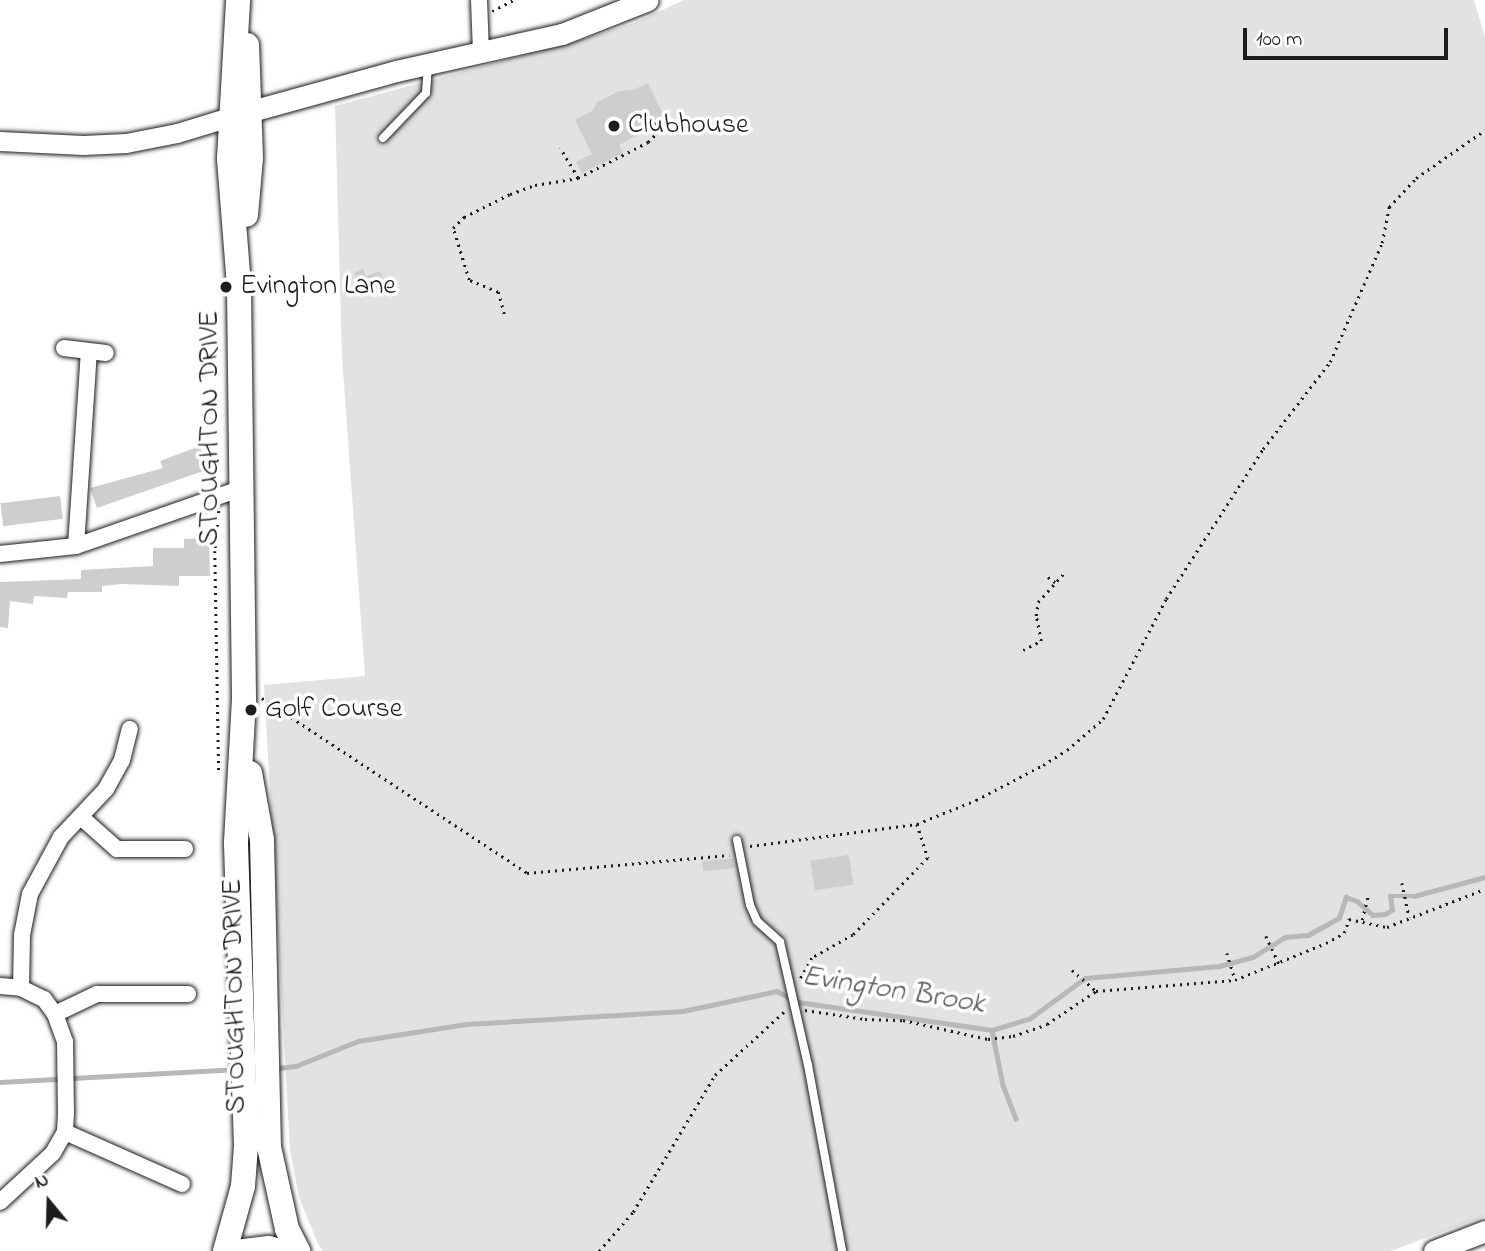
<!DOCTYPE html>
<style>
body{margin:0}
#map{position:relative;width:1485px;height:1251px;overflow:hidden;background:#fff;font-family:"Indie Flower",sans-serif}
div>[style]{position:absolute}
.green>*{inset:0;background:#e2e2e2}
.stream>*{height:4.5px;margin:-2.25px;padding:0 2.25px;transform-origin:2.25px;border-radius:2.25px;background:#b8b8b8}
.building>*{inset:0;background:#cecece;transform-origin:0 0}
.path>*{height:2.5px;margin-top:-1.25px;transform-origin:0;background:repeating-linear-gradient(90deg,#1c1c1c 0 2px,transparent 0 7px)}
.roads{filter:drop-shadow(0 0 2px #1c1c1c) drop-shadow(0 0 2px #1c1c1c)}
.service>*{height:8px;margin:-4px;padding:0 4px;transform-origin:4px;border-radius:4px;background:#fff}
.minor>*{height:16px;margin:-8px;padding:0 8px;transform-origin:8px;border-radius:8px;background:#fff}
.tertiary>*{height:19px;margin:-9.5px;padding:0 9.5px;transform-origin:9.5px;border-radius:9.5px;background:#fff}
.secondary>*{height:21px;margin:-10.5px;padding:0 10.5px;transform-origin:10.5px;border-radius:10.5px;background:#fff}
.trunk>*{height:24px;margin:-12px;padding:0 12px;transform-origin:12px;border-radius:12px;background:#fff}
.dots>*{width:19px;height:19px;translate:-50% -50%;box-sizing:border-box;border:4px solid #fff;border-radius:50%}
span{translate:-50% -50%;white-space:nowrap;text-align:center;line-height:1.15;-webkit-text-stroke:7px #fff;paint-order:stroke}
.poi-label{font-size:28px;color:#1c1c1c}
.left{translate:0 -50%;text-align:left}
.street-label{font-size:28px;color:#1c1c1c}
.water-label{font-size:30px;color:#5a5a5a;font-style:italic}
.north{position:absolute;left:14px;top:1167px;width:70px;height:70px;-webkit-text-stroke:5px #fff;paint-order:stroke;rotate:341deg;font-size:19px;font-weight:700;line-height:28px;text-align:center;color:#1c1c1c}
.north::after{content:'';display:block;margin:auto;width:24px;height:32px;background:#1c1c1c;clip-path:polygon(50% 0,100% 100%,50% 72%,0 100%)}
.scale{position:absolute;left:1243px;top:28px;width:205px;height:32px;box-sizing:border-box;border:4px solid #1c1c1c;border-top:0;padding-left:9px;font-size:21px;line-height:24px;white-space:nowrap;color:#1c1c1c;-webkit-text-stroke:5px #fff;paint-order:stroke}
</style>
<div id="map">
<div class="green">
<i style="clip-path:polygon(684px 0,1474px 0,1485px 37px,1485px 1216px,1391px 1251px,323px 1251px,318px 1244px,299px 1197px,290px 1150px,264px 685px,365px 676px,342px 357px,335px 106px,581px 40px,634px 23px)"></i>
</div>
<div class="stream">
<i style="left:992px;top:1030px;width:56px;rotate:78.7deg"></i>
<i style="left:1003px;top:1085px;width:36px;rotate:69deg"></i>
<i style="left:279px;top:1068px;width:17px;rotate:-7deg"></i>
<i style="left:296px;top:1066px;width:67px;rotate:-22deg"></i>
<i style="left:358px;top:1041px;width:109px;rotate:-8.9deg"></i>
<i style="left:466px;top:1024px;width:217px;rotate:-3.4deg"></i>
<i style="left:683px;top:1011px;width:96px;rotate:-12deg"></i>
<i style="left:777px;top:991px;width:24px;rotate:28deg"></i>
<i style="left:798px;top:1002px;width:196px;rotate:8.2deg"></i>
<i style="left:992px;top:1030px;width:39px;rotate:-17deg"></i>
<i style="left:1029px;top:1019px;width:69px;rotate:-36.2deg"></i>
<i style="left:1085px;top:978px;width:135px;rotate:-5.1deg"></i>
<i style="left:1219px;top:966px;width:35px;rotate:-15deg"></i>
<i style="left:1253px;top:957px;width:38px;rotate:-32deg"></i>
<i style="left:1285px;top:937px;width:23px;rotate:-5deg"></i>
<i style="left:1308px;top:935px;width:35px;rotate:-29deg"></i>
<i style="left:1339px;top:918px;width:22px;rotate:-72deg"></i>
<i style="left:1346px;top:897px;width:12px;rotate:20deg"></i>
<i style="left:1357px;top:901px;width:21px;rotate:41deg"></i>
<i style="left:1373px;top:915px;width:12px;rotate:-5deg"></i>
<i style="left:1385px;top:914px;width:8px;rotate:-30deg"></i>
<i style="left:1392px;top:910px;width:14px;rotate:-98deg"></i>
<i style="left:1390px;top:896px;width:24px"></i>
<i style="left:1414px;top:896px;width:73px;rotate:-15deg"></i>
<i style="left:0;top:1082px;width:225px;rotate:-3.1deg"></i>
</div>
<div class="building">
<i style="clip-path:polygon(648px 83px,664px 116px,649px 123px,652px 128px,619px 145px,623px 153px,582px 173px,576px 162px,592px 154px,575px 120px,592px 111px,597px 102px,619px 91px,633px 90px)"></i>
<i style="clip-path:polygon(363px 269px,366px 276px,380px 271px,385px 284px,361px 293px,354px 273px)"></i>
<i style="clip-path:polygon(200px 446px,206px 470px,97px 508px,90px 488px,163px 468px,160px 461px)"></i>
<i style="left:60px;top:496px;width:23px;height:60px;rotate:83deg"></i>
<i style="clip-path:polygon(209px 538px,210px 576px,179px 576px,179px 586px,122px 584px,102px 586px,102px 592px,68px 592px,67px 598px,34px 596px,33px 604px,10px 601px,8px 628px,0 627px,0 582px,81px 579px,81px 570px,153px 566px,153px 548px,184px 548px,184px 539px)"></i>
<i style="left:849px;top:855px;width:30px;height:39px;rotate:82deg"></i>
<i style="left:733px;top:858px;width:10px;height:31px;rotate:84deg"></i>
</div>
<div class="path">
<i style="left:492px;top:11px;width:25px;rotate:-27deg"></i>
<i style="left:578px;top:178px;width:79px;rotate:-27.2deg"></i>
<i style="left:648px;top:142px;width:17px;rotate:-45deg"></i>
<i style="left:660px;top:130px;width:9px;rotate:-126deg"></i>
<i style="left:504px;top:314px;width:23px;rotate:-105deg"></i>
<i style="left:498px;top:292px;width:31px;rotate:-158deg"></i>
<i style="left:469px;top:280px;width:54px;rotate:-107.1deg"></i>
<i style="left:453px;top:228px;width:16px;rotate:-45deg"></i>
<i style="left:464px;top:217px;width:51px;rotate:-26.6deg"></i>
<i style="left:510px;top:194px;width:27px;rotate:-20deg"></i>
<i style="left:535px;top:185px;width:44px;rotate:-9.2deg"></i>
<i style="left:578px;top:178px;width:35px;rotate:-121deg"></i>
<i style="left:219px;top:511px;width:40px;rotate:95.7deg"></i>
<i style="left:215px;top:551px;width:222px;rotate:89deg"></i>
<i style="left:1048px;top:577px;width:9px;rotate:36deg"></i>
<i style="left:1023px;top:650px;width:20px;rotate:-27deg"></i>
<i style="left:1041px;top:641px;width:25px;rotate:-101deg"></i>
<i style="left:1036px;top:616px;width:14px;rotate:-82deg"></i>
<i style="left:1038px;top:602px;width:38px;rotate:-48deg"></i>
<i style="left:262px;top:698px;width:318px;rotate:33.4deg"></i>
<i style="left:527px;top:873px;width:203px;rotate:-5.1deg"></i>
<i style="left:917px;top:824px;width:64px;rotate:-22.1deg"></i>
<i style="left:976px;top:800px;width:76px;rotate:-27.6deg"></i>
<i style="left:1043px;top:765px;width:28px;rotate:-32deg"></i>
<i style="left:1067px;top:750px;width:48px;rotate:-40.7deg"></i>
<i style="left:1103px;top:719px;width:136px;rotate:-62.3deg"></i>
<i style="left:1166px;top:599px;width:179px;rotate:-57.1deg"></i>
<i style="left:1263px;top:449px;width:110px;rotate:-52.4deg"></i>
<i style="left:1330px;top:362px;width:130px;rotate:-66.4deg"></i>
<i style="left:1382px;top:243px;width:37px;rotate:-79deg"></i>
<i style="left:1389px;top:207px;width:40px;rotate:-47deg"></i>
<i style="left:1416px;top:178px;width:84px;rotate:-34.8deg"></i>
<i style="left:750px;top:846px;width:168px;rotate:-7.5deg"></i>
<i style="left:917px;top:824px;width:36px;rotate:72deg"></i>
<i style="left:928px;top:858px;width:107px;rotate:134.2deg"></i>
<i style="left:853px;top:935px;width:47px;rotate:150.7deg"></i>
<i style="left:812px;top:958px;width:26px;rotate:119deg"></i>
<i style="left:1402px;top:883px;width:35px;rotate:78deg"></i>
<i style="left:1362px;top:920px;width:25px;rotate:-76deg"></i>
<i style="left:1266px;top:936px;width:31px;rotate:65deg"></i>
<i style="left:1227px;top:953px;width:28px;rotate:73deg"></i>
<i style="left:1072px;top:970px;width:32px;rotate:41deg"></i>
<i style="left:805px;top:1010px;width:61px;rotate:8.5deg"></i>
<i style="left:865px;top:1019px;width:38px;rotate:2deg"></i>
<i style="left:903px;top:1020px;width:87px;rotate:12.6deg"></i>
<i style="left:988px;top:1039px;width:25px;rotate:-7deg"></i>
<i style="left:1013px;top:1036px;width:36px;rotate:-19deg"></i>
<i style="left:1047px;top:1024px;width:59px;rotate:-34deg"></i>
<i style="left:1096px;top:991px;width:139px;rotate:-4.5deg"></i>
<i style="left:1235px;top:980px;width:98px;rotate:-22.1deg"></i>
<i style="left:1326px;top:943px;width:21px;rotate:-29deg"></i>
<i style="left:1344px;top:933px;width:15px;rotate:-70deg"></i>
<i style="left:1349px;top:919px;width:39px;rotate:12deg"></i>
<i style="left:1387px;top:927px;width:105px;rotate:-21.2deg"></i>
<i style="left:599px;top:1251px;width:52px;rotate:-48.9deg"></i>
<i style="left:633px;top:1212px;width:160px;rotate:-59.1deg"></i>
<i style="left:715px;top:1075px;width:96px;rotate:-42.5deg"></i>
</div>
<div class="roads">
<div class="service">
<i style="left:383px;top:138px;width:62px;rotate:-46.3deg"></i>
<i style="left:426px;top:93px;width:28px;rotate:-86deg"></i>
<i style="left:737px;top:840px;width:66px;rotate:78.7deg"></i>
<i style="left:750px;top:905px;width:17px;rotate:66deg"></i>
<i style="left:757px;top:921px;width:31px;rotate:42deg"></i>
<i style="left:780px;top:942px;width:126px;rotate:77.2deg"></i>
<i style="left:808px;top:1065px;width:189px;rotate:79.6deg"></i>
</div>
<div class="minor">
<i style="left:479px;top:0;width:52px;rotate:87.8deg"></i>
<i style="left:64px;top:348px;width:42px;rotate:6.8deg"></i>
<i style="left:76px;top:546px;width:194px;rotate:-86.2deg"></i>
<i style="left:0;top:554px;width:76px;rotate:-6deg"></i>
<i style="left:76px;top:546px;width:174px;rotate:-19.2deg"></i>
<i style="left:82px;top:818px;width:47px;rotate:41.5deg"></i>
<i style="left:117px;top:849px;width:68px"></i>
<i style="left:0;top:986px;width:21px;rotate:5deg"></i>
<i style="left:21px;top:988px;width:25px;rotate:26deg"></i>
<i style="left:44px;top:999px;width:19px;rotate:54deg"></i>
<i style="left:55px;top:1014px;width:30px;rotate:70deg"></i>
<i style="left:65px;top:1042px;width:71px;rotate:89.2deg"></i>
<i style="left:66px;top:1113px;width:19px;rotate:93deg"></i>
<i style="left:65px;top:1132px;width:24px;rotate:120deg"></i>
<i style="left:53px;top:1153px;width:72px;rotate:137.2deg"></i>
<i style="left:21px;top:988px;width:53px;rotate:-88.9deg"></i>
<i style="left:22px;top:935px;width:42px;rotate:-79deg"></i>
<i style="left:30px;top:894px;width:65px;rotate:-61.5deg"></i>
<i style="left:61px;top:837px;width:66px;rotate:-46.8deg"></i>
<i style="left:106px;top:789px;width:33px;rotate:-61deg"></i>
<i style="left:122px;top:760px;width:32px;rotate:-76deg"></i>
<i style="left:55px;top:1014px;width:47px;rotate:-25.5deg"></i>
<i style="left:97px;top:994px;width:91px"></i>
<i style="left:65px;top:1132px;width:128px;rotate:24deg"></i>
</div>
<div class="tertiary">
<i style="left:0;top:141px;width:83px;rotate:2.8deg"></i>
<i style="left:83px;top:145px;width:43px;rotate:-2.7deg"></i>
<i style="left:126px;top:143px;width:52px;rotate:-11.1deg"></i>
<i style="left:177px;top:133px;width:69px;rotate:-16.9deg"></i>
</div>
<div class="secondary">
<i style="left:251px;top:111px;width:150px;rotate:-15.4deg"></i>
<i style="left:396px;top:71px;width:170px;rotate:-12.6deg"></i>
<i style="left:562px;top:34px;width:92px;rotate:-21.6deg"></i>
<i style="left:1434px;top:1251px;width:55px;rotate:-21.4deg"></i>
</div>
<div class="trunk">
<i style="left:246px;top:215px;width:57px;rotate:-85deg"></i>
<i style="left:251px;top:158px;width:113px;rotate:-92deg"></i>
<i style="left:250px;top:773px;width:68px;rotate:79.8deg"></i>
<i style="left:262px;top:840px;width:307px;rotate:88.7deg"></i>
<i style="left:269px;top:1147px;width:84px;rotate:77.6deg"></i>
<i style="left:287px;top:1229px;width:25px;rotate:63deg"></i>
<i style="left:225px;top:1251px;width:67px;rotate:-74.5deg"></i>
<i style="left:243px;top:1186px;width:40px;rotate:-85.7deg"></i>
<i style="left:246px;top:1146px;width:304px;rotate:-91.9deg"></i>
<i style="left:236px;top:842px;width:144px;rotate:-86.8deg"></i>
<i style="left:244px;top:698px;width:412px;rotate:-90.7deg"></i>
<i style="left:239px;top:286px;width:128px;rotate:-94.5deg"></i>
<i style="left:229px;top:158px;width:158px;rotate:-86.7deg"></i>
<i style="left:244px;top:1251px;width:25px;rotate:-7deg"></i>
<i style="left:269px;top:1248px;width:11px;rotate:15deg"></i>
</div>
</div>
<div class="dots">
<i style="left:614px;top:126px;background:#1c1c1c"></i>
<i style="left:226px;top:287px;background:#1c1c1c"></i>
<i style="left:251px;top:710px;background:#1c1c1c"></i>
</div>
<div class="poi-label">
<span class="left" style="left:628px;top:126px">Clubhouse</span>
<span class="left" style="left:240px;top:287px">Evington Lane</span>
<span class="left" style="left:265px;top:710px">Golf Course</span>
</div>
<div class="street-label">
<span style="left:211px;top:428px;rotate:-90deg">STOUGHTON DRIVE</span>
<span style="left:236px;top:996px;rotate:-91deg">STOUGHTON DRIVE</span>
</div>
<div class="water-label">
<span style="left:893px;top:991px;rotate:9deg">Evington Brook</span>
</div>
<div class="north">N</div>
<div class="scale">100 m</div>
</div>
